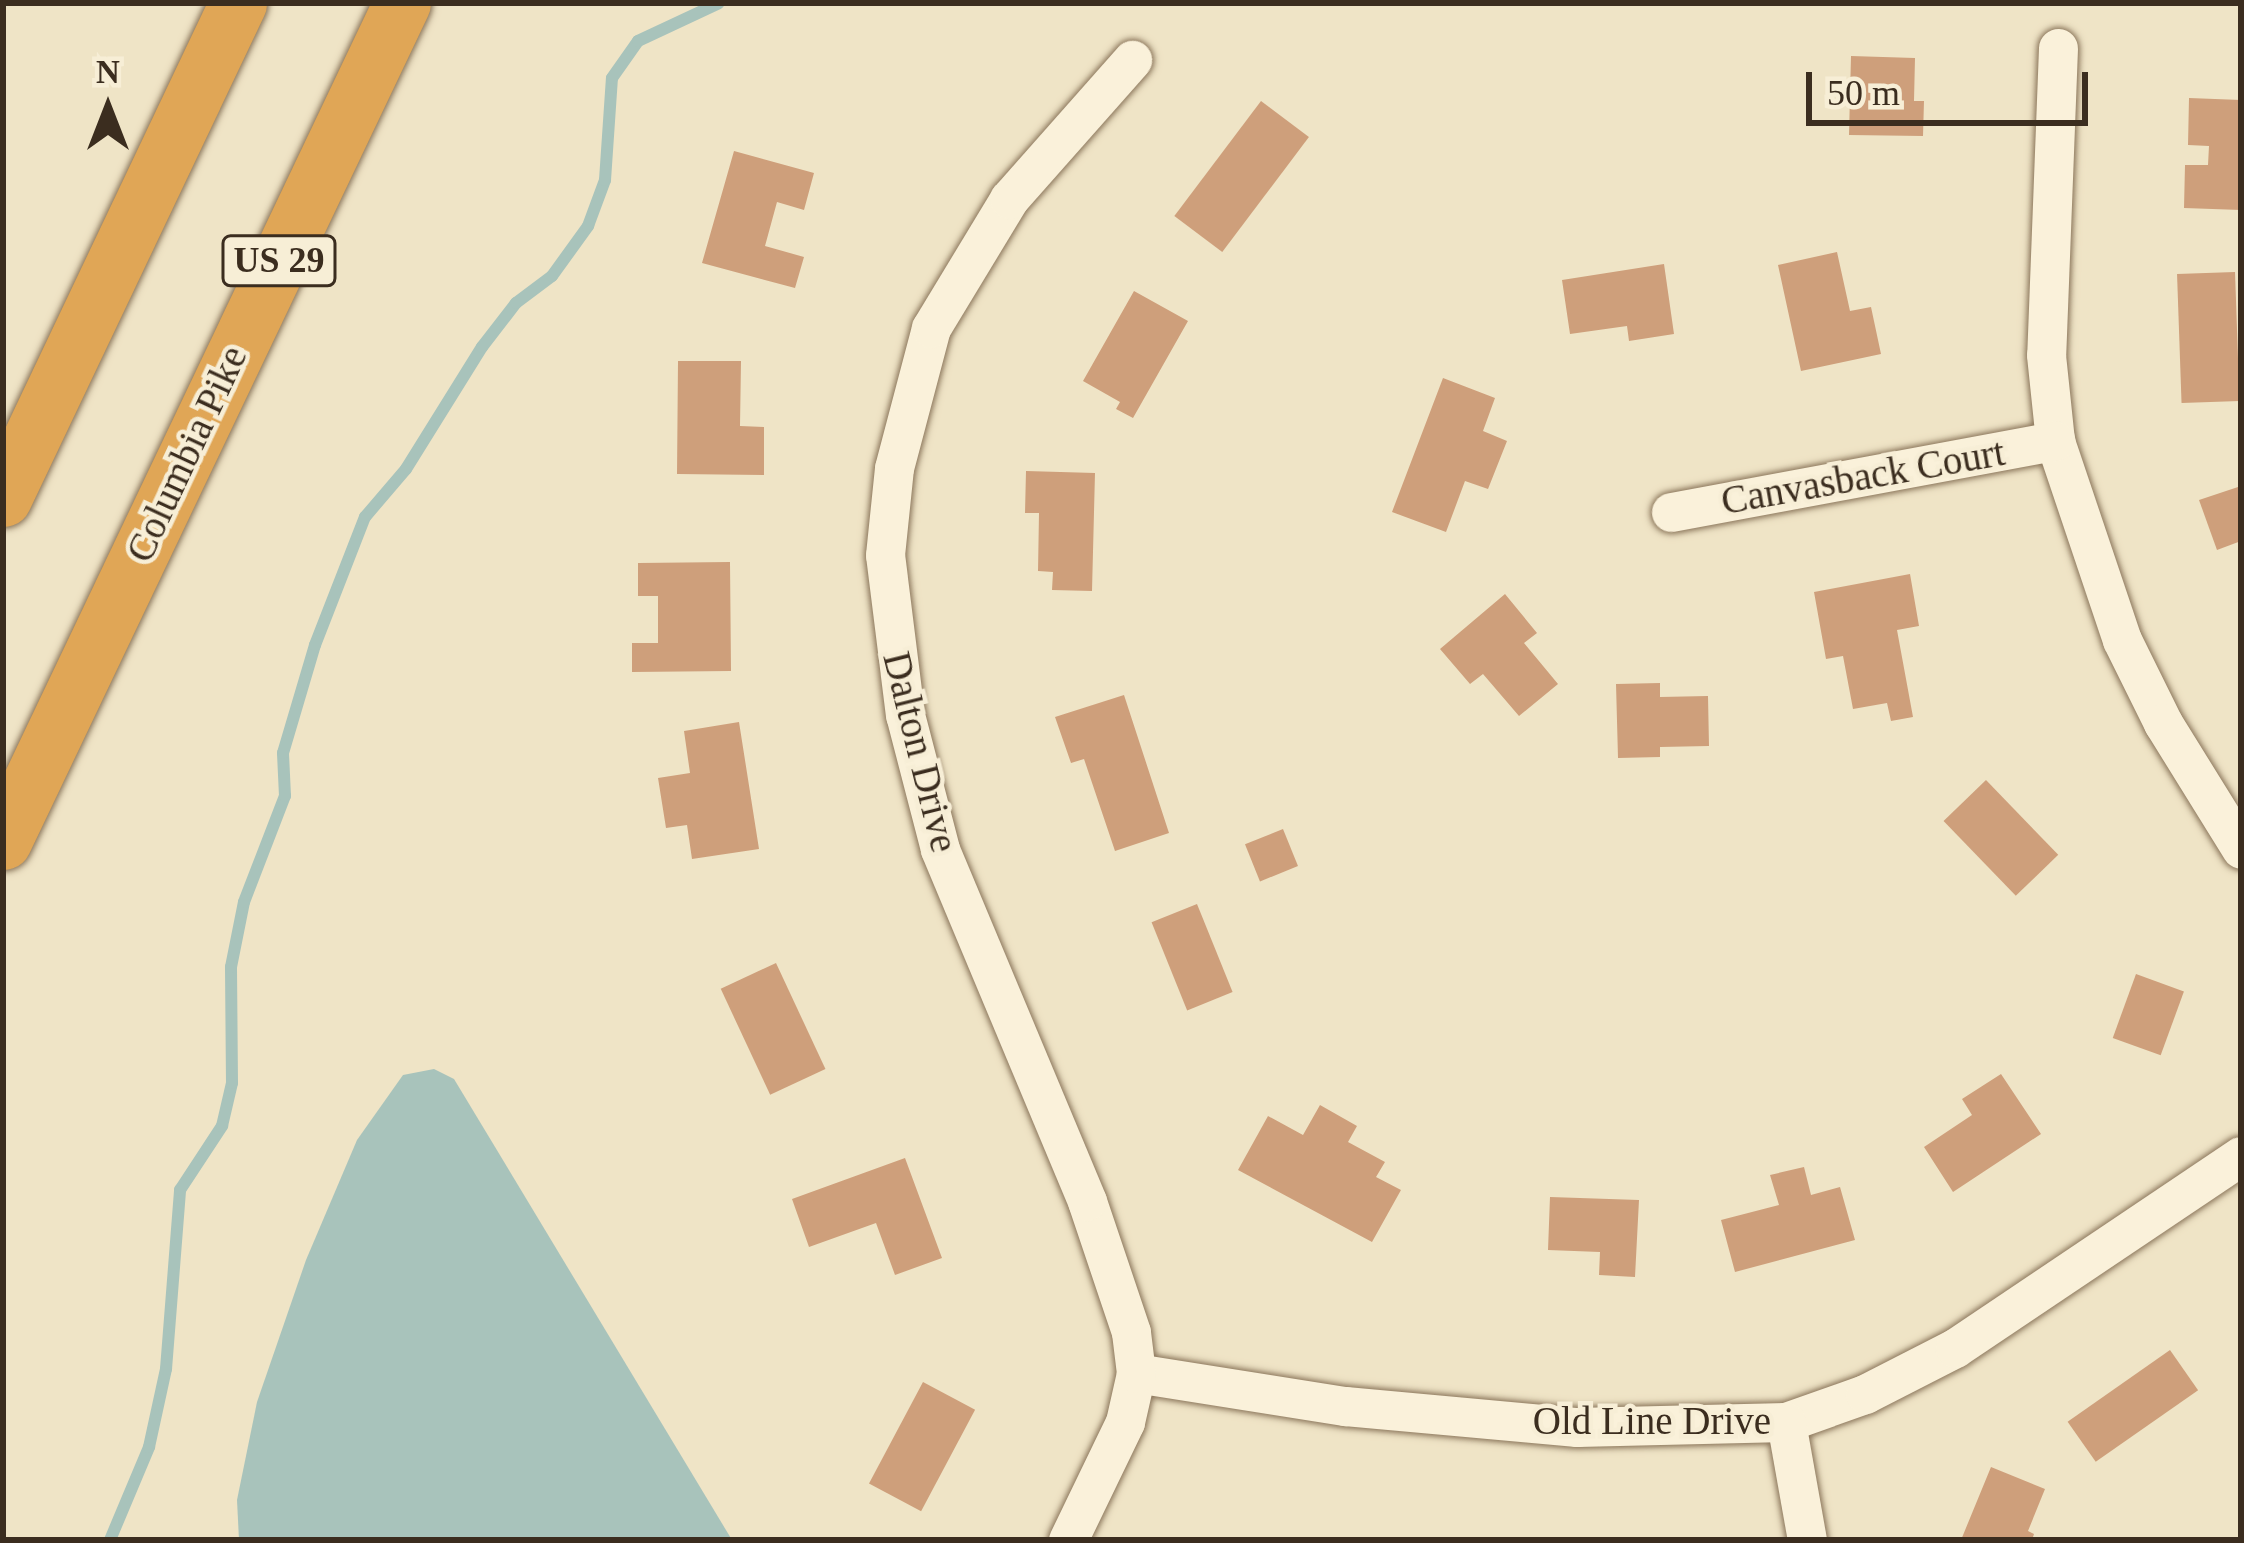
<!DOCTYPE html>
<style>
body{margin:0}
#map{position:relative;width:2244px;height:1543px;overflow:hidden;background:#efe4c6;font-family:"Times New Roman",serif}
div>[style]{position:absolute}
.water>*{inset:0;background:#a8c3bb}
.stream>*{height:12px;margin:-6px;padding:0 6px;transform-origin:6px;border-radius:6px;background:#a8c3bb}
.building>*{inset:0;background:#ce9f7b;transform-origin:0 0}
.roads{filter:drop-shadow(0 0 3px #8b765b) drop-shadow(0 0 3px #8b765b)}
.minor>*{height:39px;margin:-19.5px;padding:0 19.5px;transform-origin:19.5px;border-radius:19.5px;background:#faf1da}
.highway>*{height:57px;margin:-28.5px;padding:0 28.5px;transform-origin:28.5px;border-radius:28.5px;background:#e0a656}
span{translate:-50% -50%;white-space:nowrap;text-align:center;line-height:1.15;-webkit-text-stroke:9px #f7eed6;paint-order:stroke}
.shield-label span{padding:3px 9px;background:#f7eed6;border:3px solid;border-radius:9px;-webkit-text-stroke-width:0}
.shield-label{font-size:36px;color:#3b2d1f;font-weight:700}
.street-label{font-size:39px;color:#3b2d1f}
.frame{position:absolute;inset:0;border:6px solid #3b2d1f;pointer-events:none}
.north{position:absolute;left:48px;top:48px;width:120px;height:120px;-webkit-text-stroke:9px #f7eed6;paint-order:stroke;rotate:0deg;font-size:33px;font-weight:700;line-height:48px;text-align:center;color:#3b2d1f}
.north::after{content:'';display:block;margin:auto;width:42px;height:54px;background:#3b2d1f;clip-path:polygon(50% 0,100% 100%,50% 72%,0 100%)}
.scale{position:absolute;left:1806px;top:72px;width:282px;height:54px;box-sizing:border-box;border:6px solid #3b2d1f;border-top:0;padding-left:15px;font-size:36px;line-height:42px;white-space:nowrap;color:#3b2d1f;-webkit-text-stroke:9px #f7eed6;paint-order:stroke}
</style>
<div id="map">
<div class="water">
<i style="clip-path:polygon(434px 1069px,454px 1079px,732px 1540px,239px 1540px,237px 1500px,257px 1402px,306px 1260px,357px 1140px,403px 1075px)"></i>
</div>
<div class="stream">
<i style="left:110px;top:1540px;width:101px;rotate:-67.2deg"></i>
<i style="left:149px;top:1447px;width:80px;rotate:-77.7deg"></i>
<i style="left:166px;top:1369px;width:180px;rotate:-85.5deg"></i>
<i style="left:180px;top:1190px;width:77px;rotate:-56.7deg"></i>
<i style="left:222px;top:1126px;width:44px;rotate:-76.9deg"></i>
<i style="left:232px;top:1083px;width:116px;rotate:-90.5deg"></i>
<i style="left:231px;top:967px;width:66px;rotate:-78.7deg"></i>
<i style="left:244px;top:902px;width:114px;rotate:-68.9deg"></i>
<i style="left:285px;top:796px;width:43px;rotate:-92.7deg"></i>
<i style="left:283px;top:753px;width:113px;rotate:-73.5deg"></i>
<i style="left:315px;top:645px;width:137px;rotate:-68.7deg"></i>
<i style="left:365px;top:517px;width:63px;rotate:-49.5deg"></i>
<i style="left:406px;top:469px;width:144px;rotate:-58.1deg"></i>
<i style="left:482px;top:347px;width:56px;rotate:-52.3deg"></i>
<i style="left:516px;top:303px;width:45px;rotate:-36.9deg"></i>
<i style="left:552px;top:276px;width:62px;rotate:-54.2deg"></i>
<i style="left:588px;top:226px;width:49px;rotate:-69.7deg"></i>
<i style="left:605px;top:180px;width:102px;rotate:-86.1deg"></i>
<i style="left:612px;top:78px;width:45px;rotate:-54.9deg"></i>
<i style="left:638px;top:41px;width:89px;rotate:-25.1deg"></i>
</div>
<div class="building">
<i style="clip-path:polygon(1851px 56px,1915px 58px,1914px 101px,1924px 101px,1923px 136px,1849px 135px)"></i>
<i style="clip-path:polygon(2189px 98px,2241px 100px,2241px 210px,2184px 208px,2185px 165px,2208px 165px,2209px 146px,2188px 145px)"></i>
<i style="left:1261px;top:101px;width:60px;height:144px;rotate:37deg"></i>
<i style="clip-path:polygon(734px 151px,814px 173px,804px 210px,777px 202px,765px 246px,804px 257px,795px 288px,702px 263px)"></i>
<i style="clip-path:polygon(1837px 252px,1850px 311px,1871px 307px,1881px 354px,1801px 371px,1778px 265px)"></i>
<i style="clip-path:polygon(1664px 264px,1674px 334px,1629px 341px,1627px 326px,1570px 334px,1562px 280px)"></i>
<i style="left:2235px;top:272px;width:129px;height:58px;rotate:88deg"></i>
<i style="clip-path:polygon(1134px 291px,1188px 321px,1133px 418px,1116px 409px,1120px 402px,1083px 381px)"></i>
<i style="clip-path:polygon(678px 361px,741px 361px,740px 426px,764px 427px,764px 475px,677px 474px)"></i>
<i style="clip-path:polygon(1443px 378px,1495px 398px,1483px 431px,1507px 441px,1488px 489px,1465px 481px,1446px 532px,1392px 512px)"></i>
<i style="clip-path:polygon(1026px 471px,1095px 473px,1092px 591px,1052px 590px,1053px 572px,1038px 571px,1039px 513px,1025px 513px)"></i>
<i style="clip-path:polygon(2241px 486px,2241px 541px,2217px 550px,2199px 500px)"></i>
<i style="clip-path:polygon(730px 562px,731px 671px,632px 672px,632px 643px,658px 643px,658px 596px,638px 596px,638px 563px)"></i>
<i style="clip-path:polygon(1910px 574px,1919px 626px,1897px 630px,1913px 717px,1891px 721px,1887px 703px,1853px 709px,1843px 656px,1826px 659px,1814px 592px)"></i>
<i style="clip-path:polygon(1505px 594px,1537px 633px,1524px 643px,1558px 684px,1519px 716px,1483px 674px,1470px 684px,1440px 649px)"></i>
<i style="clip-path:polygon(1660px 683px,1660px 697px,1708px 696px,1709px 746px,1660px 747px,1660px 757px,1618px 758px,1616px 684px)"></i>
<i style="clip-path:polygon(1124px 695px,1169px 833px,1115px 851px,1084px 759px,1071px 763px,1055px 717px)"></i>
<i style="clip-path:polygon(739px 722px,759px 849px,692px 859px,687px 825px,666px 828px,658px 778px,690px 773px,684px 731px)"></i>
<i style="left:1986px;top:780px;width:104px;height:59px;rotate:46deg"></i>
<i style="left:1283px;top:829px;width:40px;height:41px;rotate:68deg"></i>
<i style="left:1197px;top:904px;width:95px;height:49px;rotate:68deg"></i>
<i style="left:776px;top:963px;width:117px;height:61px;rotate:65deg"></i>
<i style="left:2136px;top:974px;width:51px;height:68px;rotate:20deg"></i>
<i style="clip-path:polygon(2001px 1074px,2041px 1134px,1953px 1192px,1924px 1147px,1972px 1115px,1962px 1099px)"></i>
<i style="clip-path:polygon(1320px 1105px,1357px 1126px,1348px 1142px,1385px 1162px,1376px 1177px,1401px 1190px,1372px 1242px,1238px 1170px,1268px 1116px,1303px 1135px)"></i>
<i style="clip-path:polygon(905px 1158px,942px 1258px,895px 1275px,876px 1223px,809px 1247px,792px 1199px)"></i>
<i style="clip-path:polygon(1804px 1167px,1811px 1195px,1840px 1187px,1855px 1240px,1735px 1272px,1721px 1220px,1779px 1205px,1770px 1175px)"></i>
<i style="clip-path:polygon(1550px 1197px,1639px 1200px,1635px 1277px,1599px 1275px,1600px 1252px,1548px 1250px)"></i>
<i style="left:2170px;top:1350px;width:49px;height:125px;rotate:55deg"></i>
<i style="left:923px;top:1382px;width:59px;height:115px;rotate:28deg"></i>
<i style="clip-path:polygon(1991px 1467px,2045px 1489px,2028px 1531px,2034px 1534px,2032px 1540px,1961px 1540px)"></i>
</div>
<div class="roads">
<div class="minor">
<i style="left:2058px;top:48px;width:307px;rotate:92.2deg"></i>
<i style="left:2046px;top:355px;width:86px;rotate:84deg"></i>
<i style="left:2055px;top:441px;width:210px;rotate:71.4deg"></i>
<i style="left:2122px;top:640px;width:93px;rotate:63.7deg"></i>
<i style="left:2163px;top:723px;width:148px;rotate:58.2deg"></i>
<i style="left:1671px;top:512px;width:391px;rotate:-10.5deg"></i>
<i style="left:1136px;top:1373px;width:212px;rotate:9deg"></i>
<i style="left:1345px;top:1406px;width:233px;rotate:5.2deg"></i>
<i style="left:1577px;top:1427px;width:209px;rotate:-1.4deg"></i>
<i style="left:1786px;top:1422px;width:84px;rotate:-19.5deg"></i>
<i style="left:1865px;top:1394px;width:101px;rotate:-27.1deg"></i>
<i style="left:1955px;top:1348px;width:344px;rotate:-33.9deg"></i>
<i style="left:1786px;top:1422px;width:120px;rotate:79.9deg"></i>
<i style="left:1068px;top:1540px;width:131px;rotate:-64.2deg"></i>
<i style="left:1125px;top:1422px;width:50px;rotate:-77.3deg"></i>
<i style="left:1136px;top:1373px;width:41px;rotate:-97deg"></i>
<i style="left:1131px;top:1332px;width:138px;rotate:-108.6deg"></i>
<i style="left:1087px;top:1201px;width:381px;rotate:-112.7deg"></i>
<i style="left:940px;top:849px;width:138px;rotate:-104.6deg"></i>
<i style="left:905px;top:715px;width:161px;rotate:-97.1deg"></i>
<i style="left:885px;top:555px;width:87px;rotate:-84.1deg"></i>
<i style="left:894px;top:468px;width:145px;rotate:-75.2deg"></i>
<i style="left:931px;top:328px;width:151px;rotate:-58.8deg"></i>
<i style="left:1009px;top:199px;width:186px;rotate:-48.5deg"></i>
</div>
<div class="highway">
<i style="left:3px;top:498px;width:548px;rotate:-64.6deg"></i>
<i style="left:3px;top:841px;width:928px;rotate:-64.54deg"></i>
</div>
</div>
<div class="shield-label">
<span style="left:279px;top:261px">US 29</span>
</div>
<div class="street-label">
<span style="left:187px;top:454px;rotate:-65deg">Columbia Pike</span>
<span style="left:1863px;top:477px;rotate:-10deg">Canvasback Court</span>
<span style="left:920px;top:752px;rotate:76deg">Dalton Drive</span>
<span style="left:1652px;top:1421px">Old Line Drive</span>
</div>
<div class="frame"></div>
<div class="north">N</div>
<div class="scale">50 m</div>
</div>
